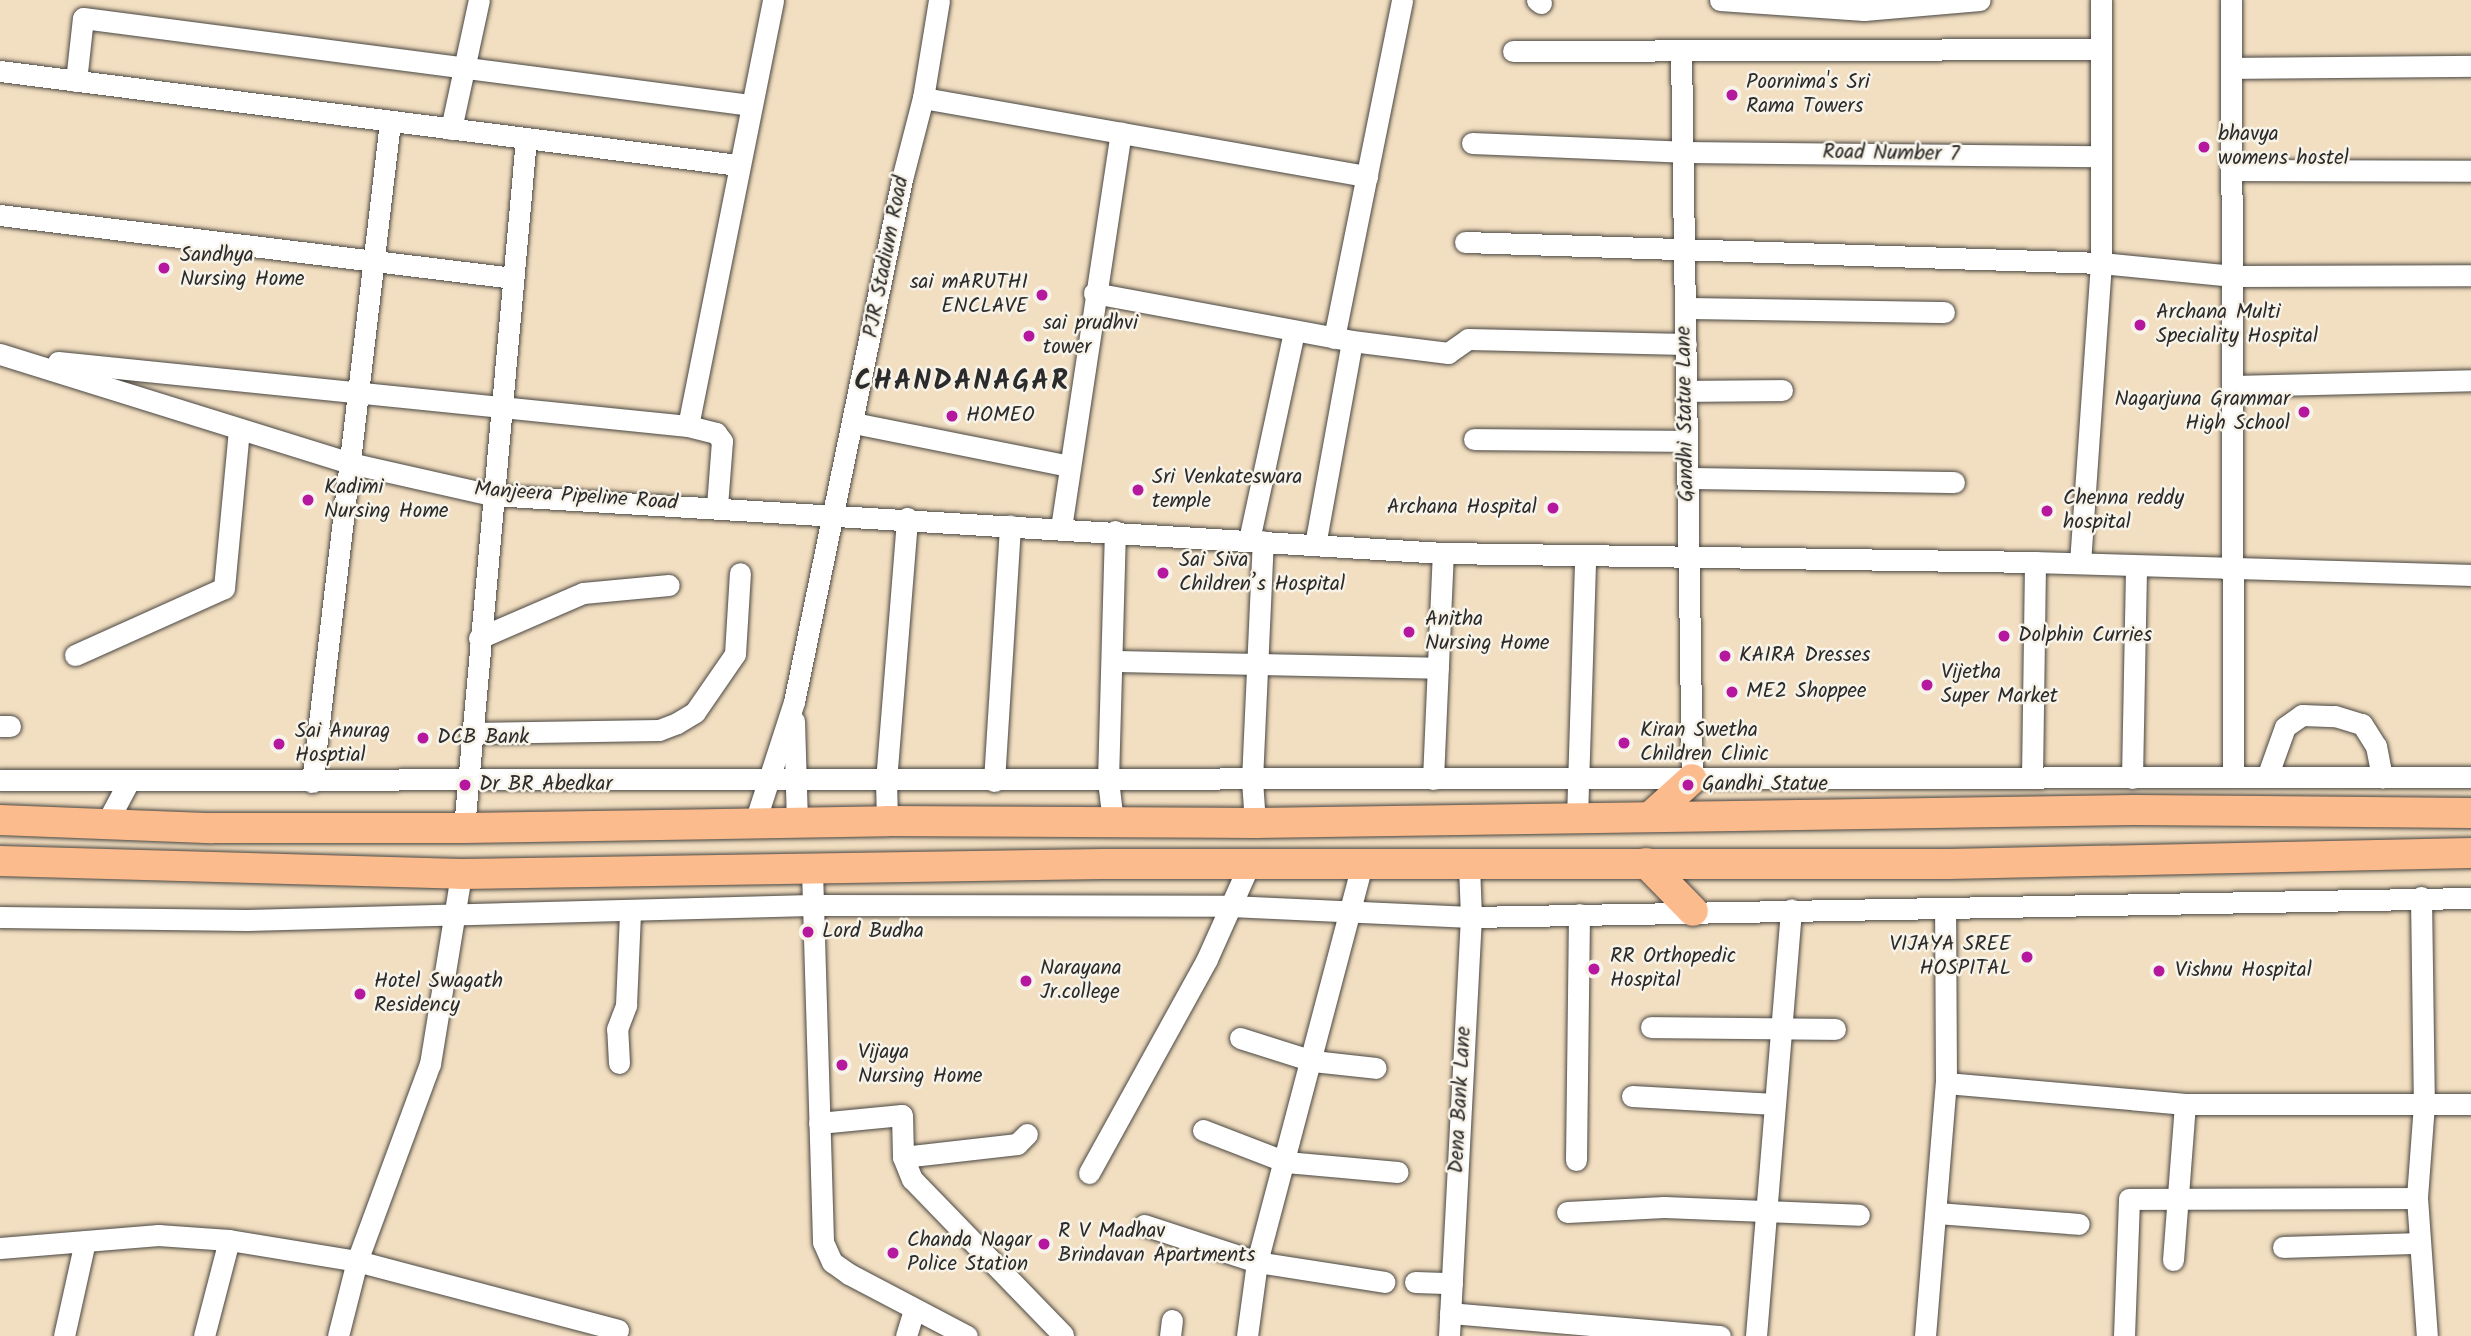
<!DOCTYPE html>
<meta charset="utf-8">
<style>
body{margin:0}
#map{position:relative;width:2471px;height:1336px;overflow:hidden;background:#f2dec0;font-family:Kalam,sans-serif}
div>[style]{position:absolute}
.roads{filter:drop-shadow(0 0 2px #494641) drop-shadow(0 0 2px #494641)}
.minor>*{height:21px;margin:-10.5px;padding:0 10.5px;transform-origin:10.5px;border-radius:10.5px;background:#fff}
.highway>*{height:30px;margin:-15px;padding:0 15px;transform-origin:15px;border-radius:15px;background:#fbbb8c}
.dots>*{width:19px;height:19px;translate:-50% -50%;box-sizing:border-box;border:4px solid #f7f3e8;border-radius:50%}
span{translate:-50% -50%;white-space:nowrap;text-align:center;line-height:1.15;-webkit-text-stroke:5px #f7f3e8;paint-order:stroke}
.poi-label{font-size:21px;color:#2b2b2b}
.left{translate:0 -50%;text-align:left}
.right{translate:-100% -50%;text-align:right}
.street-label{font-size:21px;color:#2b2b2b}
.district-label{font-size:28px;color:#2b2b2b;font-weight:700;letter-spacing:2px}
</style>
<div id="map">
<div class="roads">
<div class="minor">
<i style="left:1537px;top:0;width:5px;rotate:37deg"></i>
<i style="left:1720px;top:0;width:144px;rotate:4deg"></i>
<i style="left:1864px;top:10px;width:116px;rotate:-4.9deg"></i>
<i style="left:2231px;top:0;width:777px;rotate:89.85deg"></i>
<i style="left:1681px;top:50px;width:729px;rotate:89.14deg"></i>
<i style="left:1513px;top:51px;width:586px;rotate:-0.2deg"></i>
<i style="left:2233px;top:68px;width:238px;rotate:-0.5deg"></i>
<i style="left:0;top:71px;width:744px;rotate:7.26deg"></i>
<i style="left:76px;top:81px;width:63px;rotate:-83.7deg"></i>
<i style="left:83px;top:18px;width:674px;rotate:7.42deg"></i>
<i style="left:923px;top:98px;width:451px;rotate:10deg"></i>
<i style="left:451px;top:129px;width:132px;rotate:-77.8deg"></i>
<i style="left:1472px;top:143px;width:211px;rotate:2.4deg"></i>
<i style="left:1683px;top:152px;width:416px;rotate:0.6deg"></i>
<i style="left:2233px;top:170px;width:238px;rotate:0.2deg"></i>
<i style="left:0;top:215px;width:517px;rotate:7deg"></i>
<i style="left:1465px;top:242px;width:636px;rotate:1.89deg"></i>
<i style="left:2101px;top:263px;width:133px;rotate:5.6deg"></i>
<i style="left:2233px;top:276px;width:238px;rotate:-0.2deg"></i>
<i style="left:1094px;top:293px;width:262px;rotate:10.5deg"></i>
<i style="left:1352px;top:341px;width:97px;rotate:7.1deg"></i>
<i style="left:1448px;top:353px;width:24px;rotate:-35deg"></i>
<i style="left:1468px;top:339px;width:218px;rotate:1.3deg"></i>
<i style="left:1685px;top:308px;width:259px;rotate:0.9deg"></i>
<i style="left:1334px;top:338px;width:345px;rotate:-78.6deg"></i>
<i style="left:0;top:354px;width:367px;rotate:17.3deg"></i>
<i style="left:350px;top:463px;width:146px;rotate:12.7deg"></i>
<i style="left:492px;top:495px;width:953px;rotate:3.49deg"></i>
<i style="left:1443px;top:553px;width:592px;rotate:0.87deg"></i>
<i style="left:2035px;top:562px;width:436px;rotate:1.7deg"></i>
<i style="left:58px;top:362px;width:633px;rotate:5.8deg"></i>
<i style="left:688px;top:426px;width:29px;rotate:14deg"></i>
<i style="left:716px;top:433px;width:10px;rotate:53deg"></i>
<i style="left:722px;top:441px;width:65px;rotate:94.4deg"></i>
<i style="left:2233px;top:386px;width:238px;rotate:-1.4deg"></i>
<i style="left:1686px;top:391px;width:96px;rotate:-0.6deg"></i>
<i style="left:854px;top:423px;width:220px;rotate:11.3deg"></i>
<i style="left:688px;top:426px;width:434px;rotate:-78.7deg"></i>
<i style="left:1474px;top:439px;width:213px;rotate:0.5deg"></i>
<i style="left:1687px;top:478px;width:267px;rotate:0.9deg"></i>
<i style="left:1061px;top:528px;width:400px;rotate:-81.4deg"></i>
<i style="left:1249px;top:540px;width:214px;rotate:-77.8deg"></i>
<i style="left:1315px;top:545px;width:207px;rotate:-79.7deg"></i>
<i style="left:2080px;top:563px;width:301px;rotate:-86deg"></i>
<i style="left:2101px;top:263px;width:263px;rotate:-90deg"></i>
<i style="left:479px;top:638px;width:113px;rotate:-23.4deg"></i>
<i style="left:583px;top:593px;width:86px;rotate:-5.3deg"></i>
<i style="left:75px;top:655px;width:163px;rotate:-24.2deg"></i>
<i style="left:224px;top:588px;width:159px;rotate:-84.6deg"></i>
<i style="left:1115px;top:661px;width:323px;rotate:1.2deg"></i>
<i style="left:794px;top:721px;width:103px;rotate:88.3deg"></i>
<i style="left:0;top:726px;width:10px"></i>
<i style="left:470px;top:733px;width:189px;rotate:-0.9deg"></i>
<i style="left:659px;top:730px;width:19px;rotate:-21deg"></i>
<i style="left:677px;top:723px;width:21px;rotate:-31deg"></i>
<i style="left:695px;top:712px;width:70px;rotate:-55.4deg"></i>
<i style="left:735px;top:654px;width:81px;rotate:-86.5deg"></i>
<i style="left:2267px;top:777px;width:53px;rotate:-70.2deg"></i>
<i style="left:2285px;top:727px;width:21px;rotate:-35deg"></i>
<i style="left:2302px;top:715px;width:33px;rotate:2deg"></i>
<i style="left:2335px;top:716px;width:28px;rotate:17deg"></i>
<i style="left:2362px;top:724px;width:26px;rotate:58deg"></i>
<i style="left:2376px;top:746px;width:32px;rotate:79deg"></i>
<i style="left:2032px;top:778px;width:216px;rotate:-89.2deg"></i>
<i style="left:2132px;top:778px;width:211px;rotate:-88.9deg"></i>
<i style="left:1433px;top:779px;width:226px;rotate:-87.5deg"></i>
<i style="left:0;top:780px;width:2471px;rotate:-0.07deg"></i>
<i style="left:994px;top:781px;width:256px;rotate:-86.4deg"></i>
<i style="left:312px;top:782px;width:665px;rotate:-83.26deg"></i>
<i style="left:1577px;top:818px;width:261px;rotate:-88.2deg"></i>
<i style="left:887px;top:821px;width:40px;rotate:-91.4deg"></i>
<i style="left:886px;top:781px;width:264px;rotate:-85.4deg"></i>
<i style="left:1113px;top:822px;width:42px;rotate:-96.8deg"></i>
<i style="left:1108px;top:780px;width:249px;rotate:-88.4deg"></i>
<i style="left:1255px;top:823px;width:43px;rotate:-94deg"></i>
<i style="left:1252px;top:780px;width:239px;rotate:-87.4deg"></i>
<i style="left:106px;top:824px;width:49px;rotate:-61.9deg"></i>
<i style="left:754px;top:825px;width:129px;rotate:-72deg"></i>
<i style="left:794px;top:702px;width:534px;rotate:-78.33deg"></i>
<i style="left:902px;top:179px;width:84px;rotate:-75.5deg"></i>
<i style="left:923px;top:98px;width:99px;rotate:-80.7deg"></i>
<i style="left:464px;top:828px;width:692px;rotate:-84.86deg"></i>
<i style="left:812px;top:870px;width:372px;rotate:88.3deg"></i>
<i style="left:823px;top:1242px;width:22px;rotate:66deg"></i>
<i style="left:832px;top:1262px;width:21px;rotate:35deg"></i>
<i style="left:849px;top:1274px;width:133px;rotate:27.7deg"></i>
<i style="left:2421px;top:897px;width:207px;rotate:89.2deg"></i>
<i style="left:2424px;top:1104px;width:94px;rotate:94.3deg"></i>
<i style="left:2417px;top:1198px;width:138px;rotate:85.9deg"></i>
<i style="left:0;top:917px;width:247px;rotate:0.7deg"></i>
<i style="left:247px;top:920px;width:564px;rotate:-1.52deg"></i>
<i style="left:811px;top:905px;width:419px;rotate:0.1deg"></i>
<i style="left:1230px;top:906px;width:241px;rotate:2.6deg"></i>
<i style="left:1471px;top:917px;width:1000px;rotate:-1.09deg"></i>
<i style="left:1651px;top:1027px;width:184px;rotate:0.6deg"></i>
<i style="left:1240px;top:1038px;width:77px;rotate:17.5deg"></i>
<i style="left:1313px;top:1061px;width:63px;rotate:6.3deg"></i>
<i style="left:619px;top:1063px;width:34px;rotate:-93deg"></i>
<i style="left:617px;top:1029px;width:26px;rotate:-69deg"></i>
<i style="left:626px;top:1005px;width:92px;rotate:-87.5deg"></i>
<i style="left:1946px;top:1083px;width:240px;rotate:5deg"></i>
<i style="left:2185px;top:1104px;width:286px"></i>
<i style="left:1632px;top:1096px;width:143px;rotate:3.2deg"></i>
<i style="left:819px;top:1123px;width:83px;rotate:-5.5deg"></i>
<i style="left:902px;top:1115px;width:42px;rotate:88.6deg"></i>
<i style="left:903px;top:1157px;width:24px;rotate:68deg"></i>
<i style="left:912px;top:1179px;width:217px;rotate:45.9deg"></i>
<i style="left:1203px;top:1130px;width:89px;rotate:21.1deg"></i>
<i style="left:1286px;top:1162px;width:112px;rotate:5.1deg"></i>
<i style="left:903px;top:1157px;width:115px;rotate:-6.5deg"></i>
<i style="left:1017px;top:1144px;width:14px;rotate:-45deg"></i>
<i style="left:1576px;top:1160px;width:246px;rotate:-89.3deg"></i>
<i style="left:1089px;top:1173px;width:244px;rotate:-61.1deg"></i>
<i style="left:1207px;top:959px;width:103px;rotate:-65.9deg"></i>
<i style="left:1567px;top:1212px;width:97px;rotate:-3deg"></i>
<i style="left:1664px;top:1207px;width:195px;rotate:2.3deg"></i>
<i style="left:1937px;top:1213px;width:142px;rotate:4.4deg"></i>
<i style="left:1144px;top:1225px;width:119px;rotate:18.1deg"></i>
<i style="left:1257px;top:1262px;width:129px;rotate:8.9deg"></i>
<i style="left:2283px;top:1247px;width:137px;rotate:-1.7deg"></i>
<i style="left:0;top:1248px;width:159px;rotate:-4.7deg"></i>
<i style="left:158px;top:1235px;width:71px;rotate:4deg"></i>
<i style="left:229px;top:1240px;width:130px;rotate:9.3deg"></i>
<i style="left:357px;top:1261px;width:270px;rotate:14.8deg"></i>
<i style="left:2173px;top:1260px;width:156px;rotate:-85.6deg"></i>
<i style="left:1415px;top:1282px;width:37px;rotate:2deg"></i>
<i style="left:1450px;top:1313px;width:271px;rotate:4.9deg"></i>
<i style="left:64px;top:1336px;width:97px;rotate:-77.5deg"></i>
<i style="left:204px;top:1336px;width:99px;rotate:-75.4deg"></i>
<i style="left:338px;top:1336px;width:77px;rotate:-75.8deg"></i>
<i style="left:357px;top:1261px;width:210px;rotate:-69.7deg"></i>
<i style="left:430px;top:1064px;width:193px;rotate:-80.7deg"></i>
<i style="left:906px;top:1336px;width:28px;rotate:-73deg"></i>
<i style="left:1170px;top:1336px;width:16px;rotate:-83deg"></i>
<i style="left:1247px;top:1336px;width:75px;rotate:-82.3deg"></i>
<i style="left:1257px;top:1262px;width:411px;rotate:-75.2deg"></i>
<i style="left:1449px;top:1336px;width:420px;rotate:-87deg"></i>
<i style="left:1471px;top:917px;width:53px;rotate:-92.2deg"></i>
<i style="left:1756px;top:1336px;width:428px;rotate:-85.3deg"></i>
<i style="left:1925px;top:1336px;width:254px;rotate:-85.3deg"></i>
<i style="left:1946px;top:1083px;width:175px;rotate:-90.3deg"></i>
<i style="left:2124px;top:1336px;width:137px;rotate:-87.9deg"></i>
<i style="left:2129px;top:1199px;width:288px;rotate:-0.2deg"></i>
</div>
<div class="highway">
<i style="left:1651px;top:816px;width:55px;rotate:-42.1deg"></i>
<i style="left:0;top:820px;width:212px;rotate:2.2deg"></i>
<i style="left:212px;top:828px;width:252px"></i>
<i style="left:464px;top:828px;width:423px;rotate:-0.9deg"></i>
<i style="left:887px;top:821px;width:368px;rotate:0.3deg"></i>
<i style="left:1255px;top:823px;width:879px;rotate:-0.85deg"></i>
<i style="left:2134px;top:810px;width:337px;rotate:0.5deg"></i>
<i style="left:0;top:861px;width:461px;rotate:1.6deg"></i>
<i style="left:461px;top:874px;width:642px;rotate:-0.89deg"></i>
<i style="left:1103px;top:864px;width:846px"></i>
<i style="left:1949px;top:864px;width:522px;rotate:-1.21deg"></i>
<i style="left:1646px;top:863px;width:67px;rotate:45.6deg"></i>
</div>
</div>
<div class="dots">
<i style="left:1732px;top:95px;background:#b5179e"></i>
<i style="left:2204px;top:147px;background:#b5179e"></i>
<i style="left:164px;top:268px;background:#b5179e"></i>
<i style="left:1042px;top:295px;background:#b5179e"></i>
<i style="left:2140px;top:325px;background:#b5179e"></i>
<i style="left:1029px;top:336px;background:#b5179e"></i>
<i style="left:2304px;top:412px;background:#b5179e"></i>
<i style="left:952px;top:416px;background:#b5179e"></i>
<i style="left:1138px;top:490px;background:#b5179e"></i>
<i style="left:308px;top:500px;background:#b5179e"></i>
<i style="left:1553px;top:508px;background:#b5179e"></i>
<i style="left:2047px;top:511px;background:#b5179e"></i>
<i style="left:1163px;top:573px;background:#b5179e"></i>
<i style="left:1409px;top:632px;background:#b5179e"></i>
<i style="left:2004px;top:636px;background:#b5179e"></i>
<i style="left:1725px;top:656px;background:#b5179e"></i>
<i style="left:1927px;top:685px;background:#b5179e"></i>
<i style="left:1732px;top:692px;background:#b5179e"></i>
<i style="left:423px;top:738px;background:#b5179e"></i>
<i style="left:1624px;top:743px;background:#b5179e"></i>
<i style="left:279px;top:744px;background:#b5179e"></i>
<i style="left:465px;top:785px;background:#b5179e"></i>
<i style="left:1688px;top:785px;background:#b5179e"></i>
<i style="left:808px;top:932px;background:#b5179e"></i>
<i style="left:2027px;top:957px;background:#b5179e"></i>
<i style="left:1594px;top:969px;background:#b5179e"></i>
<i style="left:2159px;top:971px;background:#b5179e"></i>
<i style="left:1026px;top:981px;background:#b5179e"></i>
<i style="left:360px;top:994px;background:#b5179e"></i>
<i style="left:842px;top:1065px;background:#b5179e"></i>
<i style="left:1044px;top:1244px;background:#b5179e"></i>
<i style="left:893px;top:1253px;background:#b5179e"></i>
</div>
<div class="poi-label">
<span class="left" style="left:1746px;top:95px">Poornima's Sri<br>Rama Towers</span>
<span class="left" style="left:2218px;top:147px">bhavya<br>womens hostel</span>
<span class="left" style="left:180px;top:268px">Sandhya<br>Nursing Home</span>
<span class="right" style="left:1028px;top:295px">sai mARUTHI<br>ENCLAVE</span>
<span class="left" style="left:2156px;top:325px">Archana Multi<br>Speciality Hospital</span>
<span class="left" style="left:1043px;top:336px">sai prudhvi<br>tower</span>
<span class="right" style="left:2290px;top:412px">Nagarjuna Grammar<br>High School</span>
<span class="left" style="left:966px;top:416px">HOMEO</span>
<span class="left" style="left:1152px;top:490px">Sri Venkateswara<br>temple</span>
<span class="left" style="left:324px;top:500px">Kadimi<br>Nursing Home</span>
<span class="left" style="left:2063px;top:511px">Chenna reddy<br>hospital</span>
<span class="right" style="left:1537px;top:508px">Archana Hospital</span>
<span class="left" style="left:1179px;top:573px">Sai Siva<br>Children’s Hospital</span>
<span class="left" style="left:1425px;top:632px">Anitha<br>Nursing Home</span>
<span class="left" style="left:2018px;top:636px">Dolphin Curries</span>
<span class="left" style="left:1739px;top:656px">KAIRA Dresses</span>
<span class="left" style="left:1941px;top:685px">Vijetha<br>Super Market</span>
<span class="left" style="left:1746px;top:692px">ME2 Shoppee</span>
<span class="left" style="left:1640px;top:743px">Kiran Swetha<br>Children Clinic</span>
<span class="left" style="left:295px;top:744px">Sai Anurag<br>Hosptial</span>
<span class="left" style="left:437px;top:738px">DCB Bank</span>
<span class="left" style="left:479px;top:785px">Dr BR Abedkar</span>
<span class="left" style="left:1702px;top:785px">Gandhi Statue</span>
<span class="left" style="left:822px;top:932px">Lord Budha</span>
<span class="right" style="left:2011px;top:957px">VIJAYA SREE<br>HOSPITAL</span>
<span class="left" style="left:1610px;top:969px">RR Orthopedic<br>Hospital</span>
<span class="left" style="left:1040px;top:981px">Narayana<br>Jr.college</span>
<span class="left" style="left:2175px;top:971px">Vishnu Hospital</span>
<span class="left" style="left:374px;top:994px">Hotel Swagath<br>Residency</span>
<span class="left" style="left:858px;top:1065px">Vijaya<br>Nursing Home</span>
<span class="left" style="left:1058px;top:1244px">R V Madhav<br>Brindavan Apartments</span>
<span class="left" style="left:907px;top:1253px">Chanda Nagar<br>Police Station</span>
</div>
<div class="street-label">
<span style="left:1891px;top:154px;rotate:1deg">Road Number 7</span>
<span style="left:887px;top:257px;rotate:-79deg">PJR Stadium Road</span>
<span style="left:1686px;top:414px;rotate:-91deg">Gandhi Statue Lane</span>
<span style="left:576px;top:497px;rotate:4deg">Manjeera Pipeline Road</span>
<span style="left:1461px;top:1100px;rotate:-87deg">Dena Bank Lane</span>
</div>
<div class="district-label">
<span style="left:962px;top:382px">CHANDANAGAR</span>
</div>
</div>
